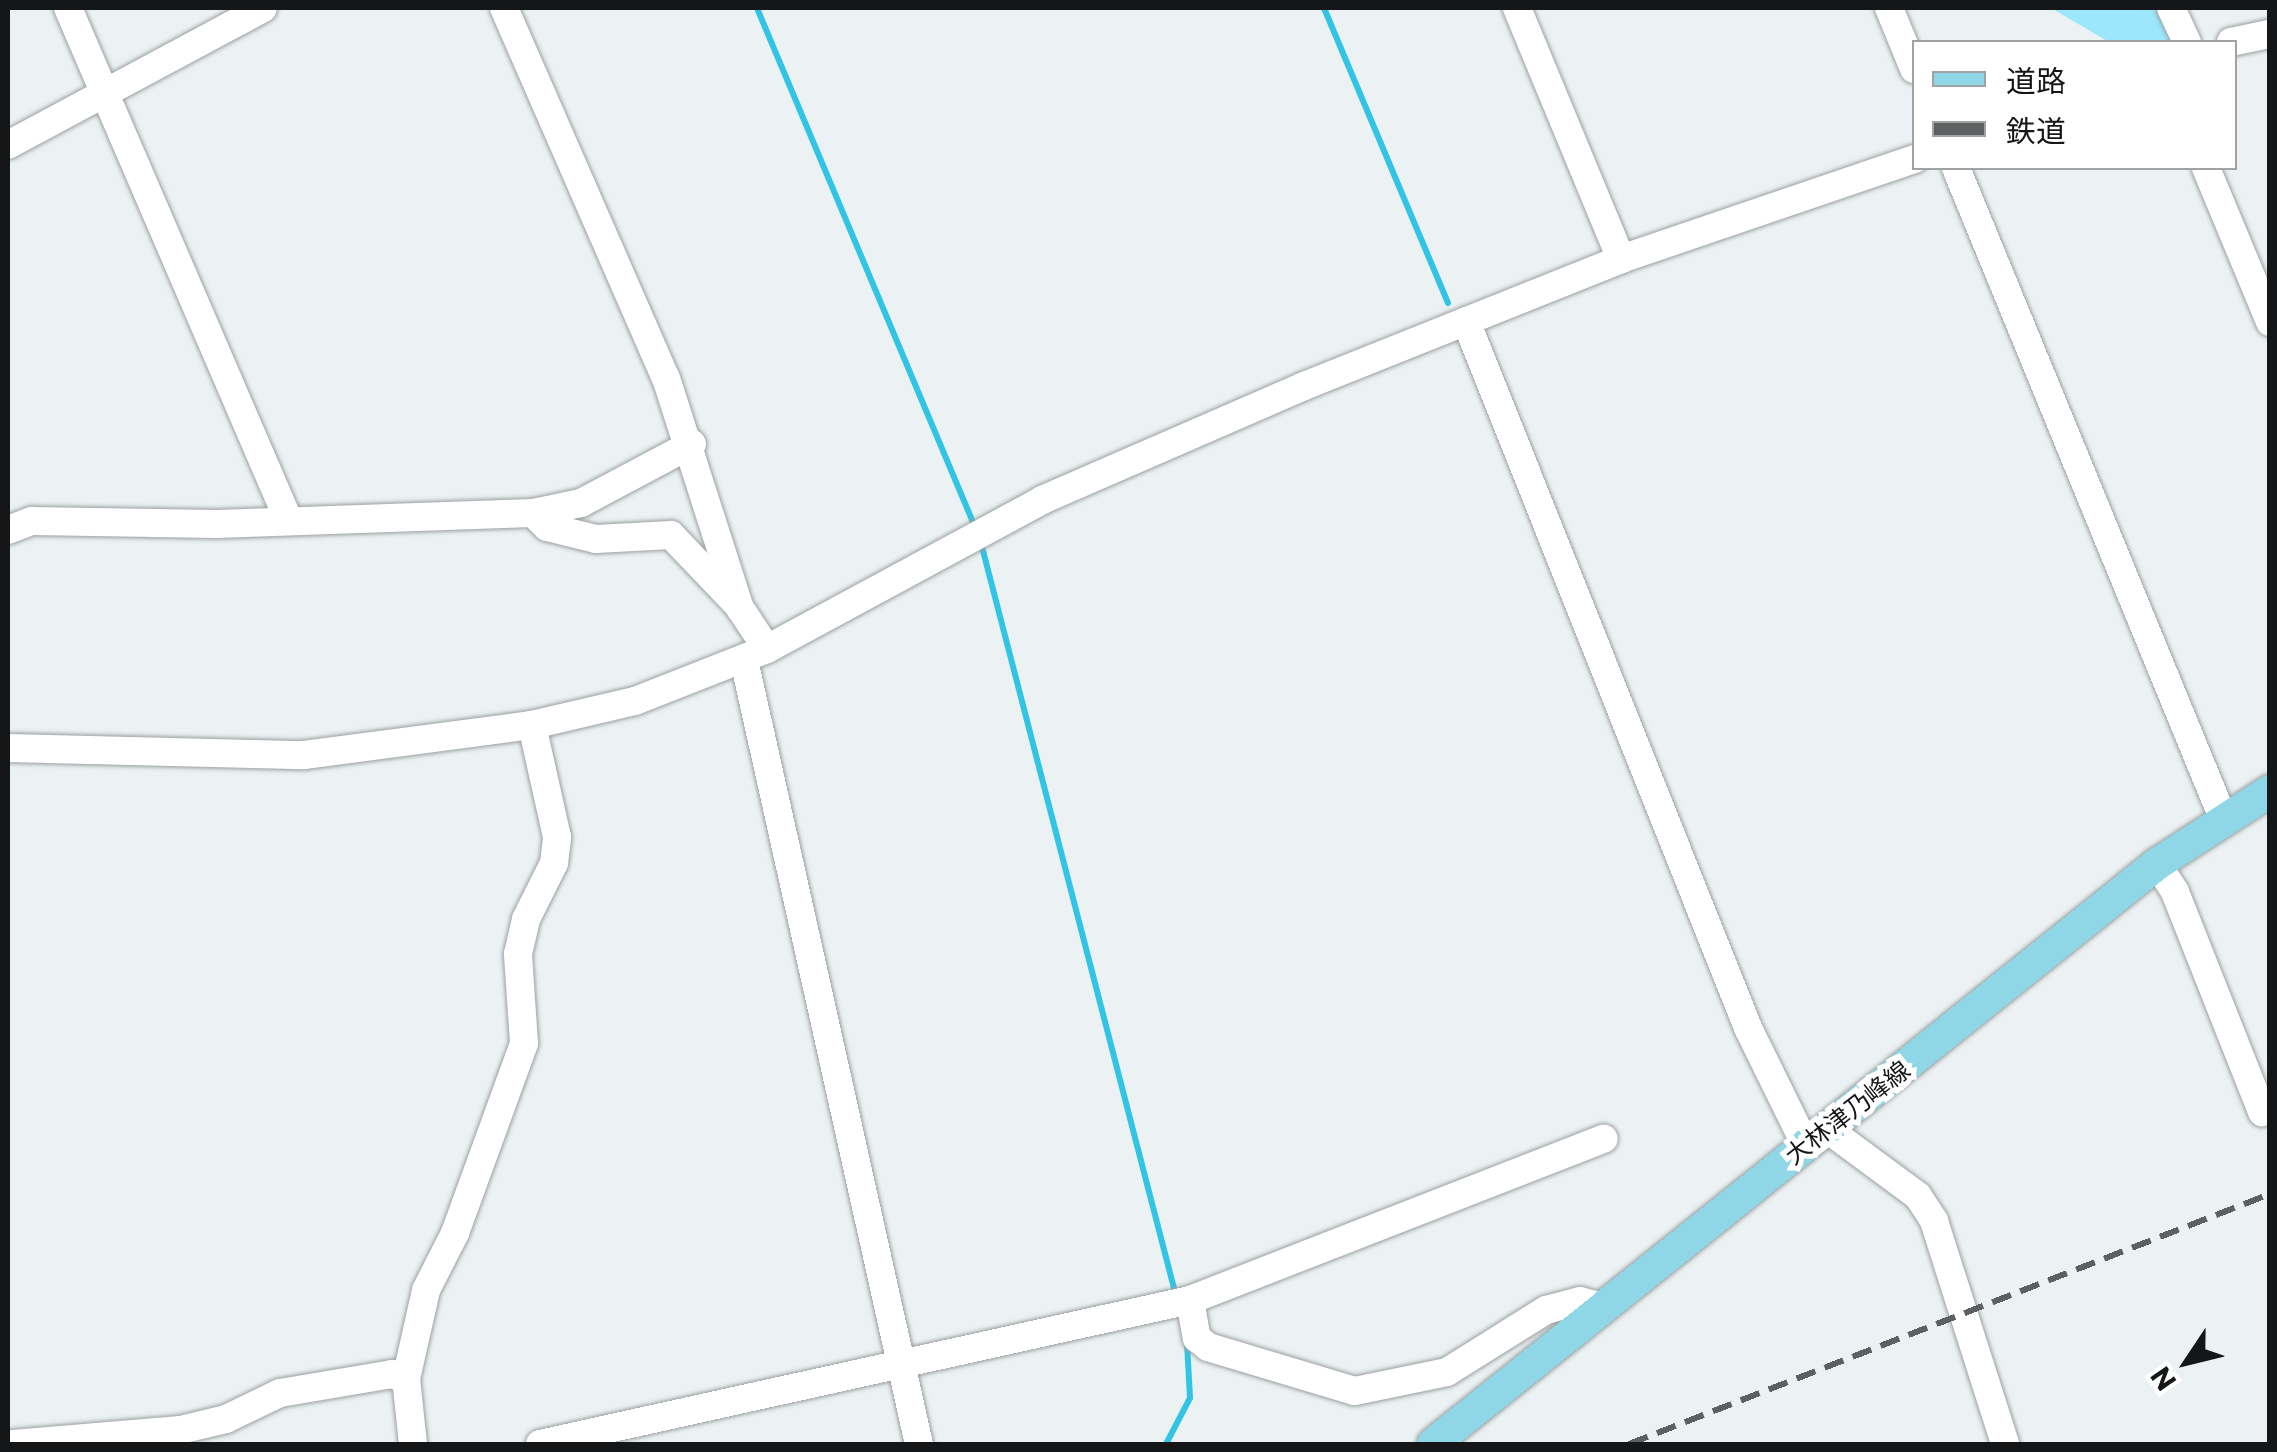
<!DOCTYPE html>
<meta charset="utf-8">
<style>
body{margin:0}
#map{position:relative;width:2277px;height:1452px;overflow:hidden;background:#ecf2f3;font-family:Commissioner,"Noto Sans JP",sans-serif}
div>[style]{position:absolute}
.green>*{inset:0;background:#9ce7fb}
.stream>*{height:6px;margin:-3px;padding:0 3px;transform-origin:3px;border-radius:3px;background:#31c4e4}
.roads{filter:drop-shadow(0 0 2px #9ba0a1) drop-shadow(0 0 2px #9ba0a1)}
.minor>*{height:28px;margin:-14px;padding:0 14px;transform-origin:14px;border-radius:14px;background:#fff}
.major>*{height:32px;margin:-16px;padding:0 16px;transform-origin:16px;border-radius:16px;background:#8fd6e7}
.rail>*{height:6px;margin-top:-3px;transform-origin:0;background:repeating-linear-gradient(90deg,#5d6061 0 20px,transparent 0 30px)}
span{translate:-50% -50%;white-space:nowrap;text-align:center;line-height:1.15;-webkit-text-stroke:10px #fff;paint-order:stroke}
.street-label{font-size:25px;color:#141617}
.frame{position:absolute;inset:0;border:10px solid #141617;pointer-events:none}
.legend{position:absolute;left:1912px;top:40px;width:325px;height:130px;box-sizing:border-box;background:#fff;border:2px solid #a1a2a2;margin:0;padding:12px 18px;list-style:none;font-size:30px;color:#141617}
.legend li{display:flex;align-items:center;gap:20px;height:50px}
.legend b{width:50px;border:2px solid #a1a2a2}
.north{position:absolute;left:2137px;top:1312px;width:100px;height:100px;-webkit-text-stroke:8px #fff;paint-order:stroke;rotate:235deg;font-size:28px;font-weight:700;line-height:40px;text-align:center;color:#141617}
.north::after{content:'';display:block;margin:auto;width:35px;height:45px;background:#141617;clip-path:polygon(50% 0,100% 100%,50% 72%,0 100%)}
</style>
<div id="map">
<div class="green">
<i style="clip-path:polygon(2051px 8px,2164px 8px,2176px 42px,2109px 42px)"></i>
</div>
<div class="stream">
<i style="left:757px;top:8px;width:563px;rotate:67.22deg"></i>
<i style="left:1324px;top:8px;width:320px;rotate:67.2deg"></i>
<i style="left:981px;top:543px;width:778px;rotate:75.48deg"></i>
<i style="left:1166px;top:1444px;width:52px;rotate:-62.4deg"></i>
<i style="left:1190px;top:1398px;width:56px;rotate:-93.1deg"></i>
</div>
<div class="roads">
<div class="minor">
<i style="left:68px;top:8px;width:556px;rotate:66.71deg"></i>
<i style="left:504px;top:8px;width:404px;rotate:66.4deg"></i>
<i style="left:666px;top:378px;width:242px;rotate:72.2deg"></i>
<i style="left:740px;top:608px;width:49px;rotate:56.6deg"></i>
<i style="left:1517px;top:8px;width:272px;rotate:67.5deg"></i>
<i style="left:1889px;top:8px;width:66px;rotate:67.7deg"></i>
<i style="left:2171px;top:8px;width:38px;rotate:65deg"></i>
<i style="left:2231px;top:42px;width:40px;rotate:-12deg"></i>
<i style="left:8px;top:145px;width:289px;rotate:-28.2deg"></i>
<i style="left:1956px;top:168px;width:703px;rotate:67.67deg"></i>
<i style="left:2206px;top:168px;width:167px;rotate:67.4deg"></i>
<i style="left:1466px;top:321px;width:761px;rotate:68.25deg"></i>
<i style="left:1748px;top:1028px;width:129px;rotate:63.8deg"></i>
<i style="left:692px;top:444px;width:126px;rotate:152deg"></i>
<i style="left:581px;top:503px;width:49px;rotate:168.2deg"></i>
<i style="left:533px;top:513px;width:20px;rotate:45deg"></i>
<i style="left:547px;top:527px;width:50px;rotate:13.8deg"></i>
<i style="left:596px;top:539px;width:75px;rotate:-3.1deg"></i>
<i style="left:671px;top:535px;width:93px;rotate:46.3deg"></i>
<i style="left:8px;top:530px;width:26px;rotate:-21deg"></i>
<i style="left:32px;top:521px;width:184px;rotate:0.9deg"></i>
<i style="left:216px;top:524px;width:317px;rotate:-2deg"></i>
<i style="left:744px;top:660px;width:803px;rotate:77.42deg"></i>
<i style="left:8px;top:748px;width:296px;rotate:1.4deg"></i>
<i style="left:304px;top:755px;width:230px;rotate:-7.5deg"></i>
<i style="left:532px;top:725px;width:106px;rotate:-13.1deg"></i>
<i style="left:635px;top:701px;width:142px;rotate:-21.5deg"></i>
<i style="left:767px;top:649px;width:313px;rotate:-28.4deg"></i>
<i style="left:1042px;top:500px;width:286px;rotate:-23.5deg"></i>
<i style="left:1304px;top:386px;width:341px;rotate:-21.8deg"></i>
<i style="left:1621px;top:259px;width:310px;rotate:-18.8deg"></i>
<i style="left:2157px;top:864px;width:33px;rotate:57deg"></i>
<i style="left:2175px;top:892px;width:237px;rotate:68.4deg"></i>
<i style="left:1826px;top:1128px;width:114px;rotate:36.5deg"></i>
<i style="left:1918px;top:1196px;width:30px;rotate:57deg"></i>
<i style="left:1934px;top:1221px;width:234px;rotate:72.3deg"></i>
<i style="left:1190px;top:1300px;width:39px;rotate:80deg"></i>
<i style="left:1197px;top:1338px;width:14px;rotate:39deg"></i>
<i style="left:1208px;top:1347px;width:153px;rotate:16.7deg"></i>
<i style="left:1355px;top:1391px;width:94px;rotate:-11.7deg"></i>
<i style="left:1447px;top:1372px;width:117px;rotate:-32.1deg"></i>
<i style="left:1546px;top:1310px;width:35px;rotate:-15deg"></i>
<i style="left:1580px;top:1301px;width:24px;rotate:15deg"></i>
<i style="left:13px;top:1444px;width:168px;rotate:-4.8deg"></i>
<i style="left:180px;top:1430px;width:47px;rotate:-13.4deg"></i>
<i style="left:226px;top:1419px;width:60px;rotate:-25.7deg"></i>
<i style="left:280px;top:1393px;width:114px;rotate:-9.6deg"></i>
<i style="left:392px;top:1374px;width:15px;rotate:20deg"></i>
<i style="left:413px;top:1444px;width:65px;rotate:-96.1deg"></i>
<i style="left:406px;top:1379px;width:91px;rotate:-77.3deg"></i>
<i style="left:426px;top:1290px;width:64px;rotate:-63deg"></i>
<i style="left:455px;top:1233px;width:202px;rotate:-70deg"></i>
<i style="left:524px;top:1043px;width:89px;rotate:-93.9deg"></i>
<i style="left:518px;top:954px;width:36px;rotate:-77deg"></i>
<i style="left:526px;top:919px;width:63px;rotate:-63.4deg"></i>
<i style="left:554px;top:863px;width:26px;rotate:-83deg"></i>
<i style="left:557px;top:837px;width:115px;rotate:-102.6deg"></i>
<i style="left:540px;top:1444px;width:666px;rotate:-12.49deg"></i>
<i style="left:1190px;top:1300px;width:444px;rotate:-21.3deg"></i>
</div>
<div class="major">
<i style="left:1433px;top:1444px;width:928px;rotate:-38.7deg"></i>
<i style="left:2157px;top:864px;width:135px;rotate:-32.9deg"></i>
</div>
</div>
<div class="rail">
<i style="left:1629px;top:1444px;width:688px;rotate:-21.31deg"></i>
</div>
<div class="street-label">
<span style="left:1847px;top:1112px;rotate:-38deg">大林津乃峰線</span>
</div>
<div class="frame"></div>
<ul class="legend">
<li><b style="height:12px;background:#8fd6e7"></b>道路</li>
<li><b style="height:12px;background:#5d6061"></b>鉄道</li>
</ul>
<div class="north">N</div>
</div>
